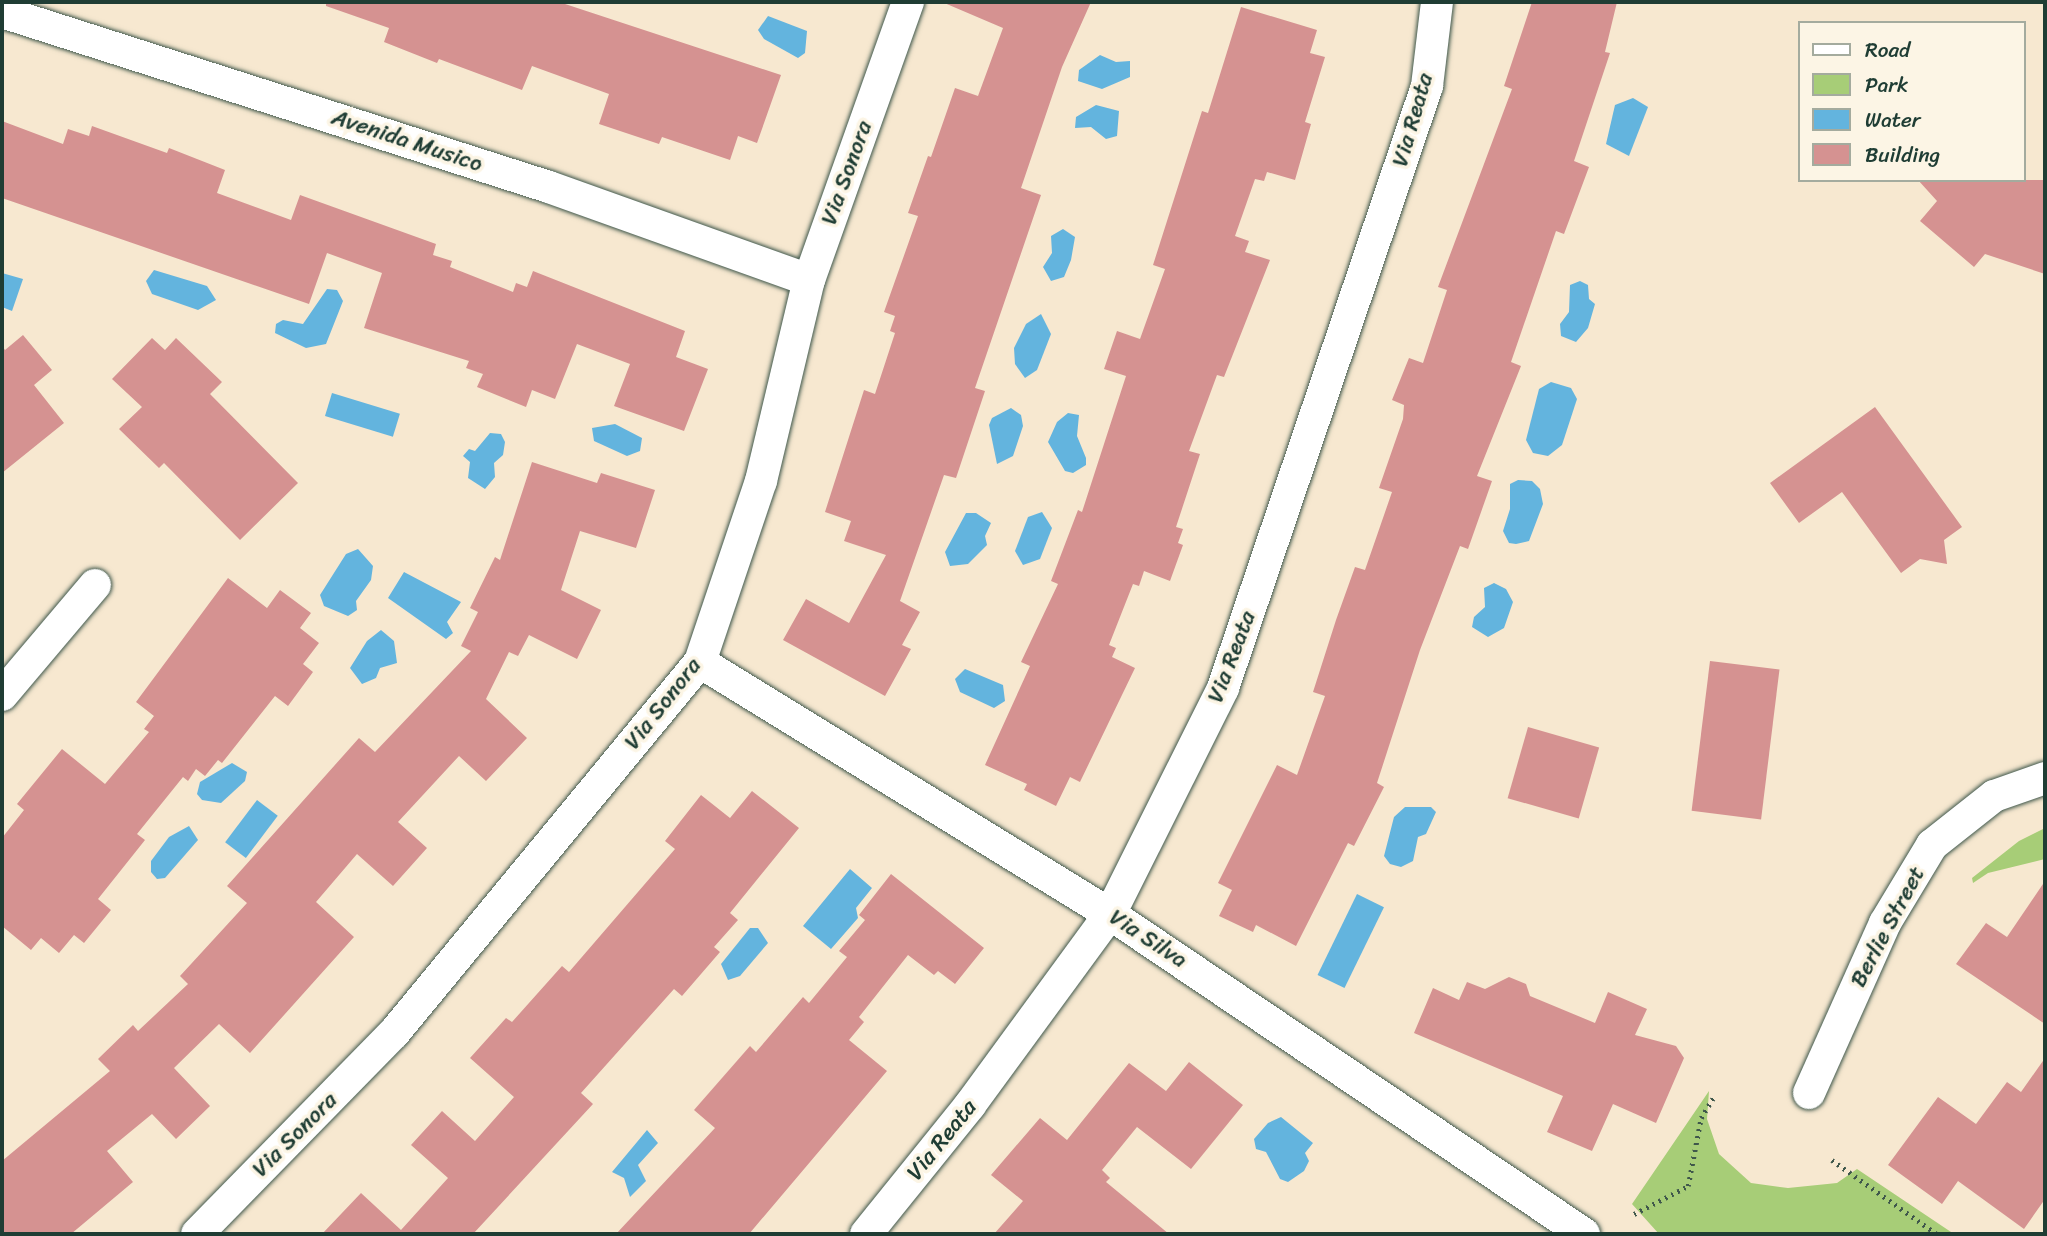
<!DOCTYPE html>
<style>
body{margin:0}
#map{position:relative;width:2047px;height:1236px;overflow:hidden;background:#f7e8d0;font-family:Sriracha,sans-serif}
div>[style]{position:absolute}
.green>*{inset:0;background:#a7cd77}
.water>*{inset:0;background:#63b4de;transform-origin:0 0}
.building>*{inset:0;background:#d59291;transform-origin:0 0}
.path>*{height:4.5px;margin-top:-2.25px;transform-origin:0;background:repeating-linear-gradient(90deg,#3f574b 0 2px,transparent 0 7px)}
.roads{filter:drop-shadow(0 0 2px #3f574b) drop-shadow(0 0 2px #3f574b)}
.minor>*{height:32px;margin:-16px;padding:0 16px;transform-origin:16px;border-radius:16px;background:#fff}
span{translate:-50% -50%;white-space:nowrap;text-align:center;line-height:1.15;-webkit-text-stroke:7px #fcf5e5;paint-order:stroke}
.street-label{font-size:23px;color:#1f3d34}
.frame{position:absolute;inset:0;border:4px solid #1f3d34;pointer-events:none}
.legend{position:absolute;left:1798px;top:21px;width:228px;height:161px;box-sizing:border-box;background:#fcf5e5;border:2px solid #a4ab9e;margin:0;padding:9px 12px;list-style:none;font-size:21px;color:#1f3d34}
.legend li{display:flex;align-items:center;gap:14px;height:35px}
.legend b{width:35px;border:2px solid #a4ab9e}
</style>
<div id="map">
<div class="green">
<i style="clip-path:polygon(2045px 828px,2045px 859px,1988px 873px,1973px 883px,1972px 878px,2019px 841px)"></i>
<i style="clip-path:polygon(1709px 1091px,1707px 1119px,1719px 1154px,1751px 1183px,1788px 1188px,1837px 1183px,1857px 1169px,1954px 1234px,1659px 1234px,1632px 1204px)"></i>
</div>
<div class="water">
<i style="clip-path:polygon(768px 16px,807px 31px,805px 53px,798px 58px,764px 39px,758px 30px)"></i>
<i style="clip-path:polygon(1100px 55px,1116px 62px,1130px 61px,1130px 77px,1102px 89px,1078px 81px,1079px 70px)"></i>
<i style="clip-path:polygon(1633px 98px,1648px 107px,1629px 156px,1606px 144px,1615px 105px)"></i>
<i style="clip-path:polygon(1096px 105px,1119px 111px,1117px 136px,1106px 139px,1091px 127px,1075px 128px,1076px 117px)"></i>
<i style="clip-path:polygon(1063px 229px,1075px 237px,1071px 260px,1064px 277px,1051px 281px,1043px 267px,1052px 253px,1051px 236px)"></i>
<i style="clip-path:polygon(154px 270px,207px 286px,216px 300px,198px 310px,152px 294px,146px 281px)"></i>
<i style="clip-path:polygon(2px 273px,23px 279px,12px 311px,2px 307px)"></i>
<i style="clip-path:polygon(1580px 281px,1588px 285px,1589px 299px,1595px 304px,1588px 328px,1576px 342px,1561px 336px,1560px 324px,1569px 312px,1570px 285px)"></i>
<i style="clip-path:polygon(327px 289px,337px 290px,343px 301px,326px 344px,306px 348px,275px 333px,276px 324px,283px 320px,303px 324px)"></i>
<i style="clip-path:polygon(1041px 314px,1051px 334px,1037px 370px,1025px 378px,1015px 364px,1014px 348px,1026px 324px)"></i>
<i style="clip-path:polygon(1551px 382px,1571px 388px,1577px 399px,1562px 445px,1548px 456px,1533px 453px,1526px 440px,1539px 389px)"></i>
<i style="left:332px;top:393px;width:71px;height:24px;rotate:17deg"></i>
<i style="clip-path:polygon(1011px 408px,1021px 415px,1023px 426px,1013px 456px,997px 464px,989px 425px,992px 418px)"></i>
<i style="clip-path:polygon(1068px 413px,1079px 415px,1077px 436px,1086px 458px,1086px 465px,1073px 473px,1065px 471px,1048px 442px,1057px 422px)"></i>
<i style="clip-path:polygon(615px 424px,642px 438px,640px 451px,627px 456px,594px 441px,592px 428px)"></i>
<i style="clip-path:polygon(490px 433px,501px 434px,505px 442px,503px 455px,494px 463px,495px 477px,485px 489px,468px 478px,470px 462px,463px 456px,469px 449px,475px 451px)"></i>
<i style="clip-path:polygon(1518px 480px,1532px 481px,1540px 489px,1543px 504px,1529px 541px,1516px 544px,1509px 543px,1503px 531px,1510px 509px,1510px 484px)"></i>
<i style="clip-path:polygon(1042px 512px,1052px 528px,1040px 559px,1023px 565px,1015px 551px,1028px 517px)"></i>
<i style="clip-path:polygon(966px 513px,976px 513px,991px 523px,985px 536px,987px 545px,968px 564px,950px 566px,945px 552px)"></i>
<i style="clip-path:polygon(358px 549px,373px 566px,371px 580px,356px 601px,357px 610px,348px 616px,324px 606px,320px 595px,346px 554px)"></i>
<i style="clip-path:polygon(404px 572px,461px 602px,447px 622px,453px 633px,446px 639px,388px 598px)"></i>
<i style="clip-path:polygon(1494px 583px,1506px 589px,1513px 602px,1504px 628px,1488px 637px,1472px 627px,1474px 617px,1485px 607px,1484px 588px)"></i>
<i style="clip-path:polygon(381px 630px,394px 641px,397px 663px,380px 668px,376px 678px,362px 684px,350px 668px,367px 641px)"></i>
<i style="clip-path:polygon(965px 669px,1003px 685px,1005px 701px,994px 708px,960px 692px,955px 679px)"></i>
<i style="clip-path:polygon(232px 763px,247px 772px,245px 781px,221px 803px,202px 800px,197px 794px,200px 782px)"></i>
<i style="left:257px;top:800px;width:26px;height:53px;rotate:37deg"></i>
<i style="clip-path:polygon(1405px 807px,1431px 807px,1436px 812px,1426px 834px,1418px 837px,1413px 861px,1401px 867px,1390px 864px,1384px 856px,1394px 817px)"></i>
<i style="clip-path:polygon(189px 826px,198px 840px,165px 878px,157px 879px,151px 872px,151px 861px,169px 837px)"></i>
<i style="clip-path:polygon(850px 869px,872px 888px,856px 908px,858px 918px,831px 949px,803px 926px)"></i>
<i style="left:1357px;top:894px;width:30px;height:90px;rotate:26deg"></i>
<i style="clip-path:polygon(750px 928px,758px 928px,768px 943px,740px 976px,728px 980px,721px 964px)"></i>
<i style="clip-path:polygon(1281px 1117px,1313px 1143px,1305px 1153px,1309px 1161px,1304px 1171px,1288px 1182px,1280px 1179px,1266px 1152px,1256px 1149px,1254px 1139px,1268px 1123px)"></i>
<i style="clip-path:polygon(647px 1130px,658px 1143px,638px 1165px,646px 1181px,630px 1197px,624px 1178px,612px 1172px)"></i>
</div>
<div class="building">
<i style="clip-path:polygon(326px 2px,559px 2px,781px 75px,757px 143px,738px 136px,730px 160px,662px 137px,659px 144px,599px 124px,609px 94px,532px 66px,522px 90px,439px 59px,437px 63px,384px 42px,389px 28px,326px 6px)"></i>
<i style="clip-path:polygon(942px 2px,1091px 2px,1062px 67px,1021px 188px,1041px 195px,975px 388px,985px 391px,956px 478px,944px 475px,900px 601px,920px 612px,902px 645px,911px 649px,885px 696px,783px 640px,806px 599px,849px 623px,886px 555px,844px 541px,851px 521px,825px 512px,864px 390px,875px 394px,895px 333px,890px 331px,895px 316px,884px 312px,918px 216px,908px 213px,928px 156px,931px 157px,955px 88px,978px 96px,1003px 28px)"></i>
<i style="clip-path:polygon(1532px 2px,1617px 2px,1605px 52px,1610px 53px,1574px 161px,1589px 167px,1564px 234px,1556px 231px,1511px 362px,1521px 366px,1477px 476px,1492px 481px,1468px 549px,1460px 546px,1420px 650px,1377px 783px,1384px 787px,1354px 846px,1348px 843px,1296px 946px,1256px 925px,1253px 932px,1219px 916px,1232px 890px,1218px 883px,1277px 765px,1297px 775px,1325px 696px,1313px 692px,1336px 620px,1355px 567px,1365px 570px,1392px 492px,1379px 488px,1403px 419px,1404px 405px,1392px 400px,1409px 358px,1423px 363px,1447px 290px,1438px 287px,1512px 89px,1504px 86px)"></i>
<i style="clip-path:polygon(1241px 7px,1317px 30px,1310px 53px,1325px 57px,1305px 122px,1311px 124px,1295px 180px,1267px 172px,1264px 181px,1255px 179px,1235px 236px,1249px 241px,1245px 252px,1270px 260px,1224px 377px,1217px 375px,1189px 451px,1200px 454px,1176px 527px,1183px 529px,1178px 543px,1183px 545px,1170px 581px,1144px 571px,1139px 586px,1133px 584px,1109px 645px,1116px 648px,1112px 657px,1135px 668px,1080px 782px,1070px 777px,1056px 806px,1024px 790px,1027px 784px,985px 765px,1030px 666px,1021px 662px,1058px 584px,1051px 581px,1078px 510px,1082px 512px,1126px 376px,1104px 369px,1117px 331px,1140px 339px,1165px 269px,1153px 265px,1202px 111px,1208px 113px)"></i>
<i style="clip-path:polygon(2px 121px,63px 144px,68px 129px,89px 136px,92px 126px,167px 153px,169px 148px,225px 170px,217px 193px,291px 220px,300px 195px,436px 244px,433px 255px,452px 261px,450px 267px,513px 292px,516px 283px,527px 287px,533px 271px,685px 331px,676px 357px,708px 369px,684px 431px,614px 406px,630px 364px,577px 344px,555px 399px,532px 390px,526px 407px,477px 387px,483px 374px,466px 368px,469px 361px,364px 328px,382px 273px,327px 253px,309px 304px,2px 198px)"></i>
<i style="clip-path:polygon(1918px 180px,2045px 180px,2045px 274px,1985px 254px,1974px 267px,1920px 221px,1937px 201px)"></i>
<i style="clip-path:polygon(23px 335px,52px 370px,34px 385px,64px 423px,2px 473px,2px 346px,5px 350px)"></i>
<i style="clip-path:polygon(152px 338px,165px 350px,176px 338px,222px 382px,210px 394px,298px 483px,240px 540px,164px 463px,159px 468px,119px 429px,142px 407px,112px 379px)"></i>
<i style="clip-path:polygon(1875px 407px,1962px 527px,1944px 540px,1947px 564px,1920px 559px,1901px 573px,1842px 492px,1799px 523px,1770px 483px)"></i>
<i style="clip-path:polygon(532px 462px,597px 483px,601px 473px,655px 490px,636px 548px,580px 531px,561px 590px,601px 610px,577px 659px,529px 635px,518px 656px,509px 652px,486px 699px,527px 738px,486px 781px,459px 756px,398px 822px,427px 848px,393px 886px,357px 854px,316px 902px,354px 937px,250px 1053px,219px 1024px,174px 1068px,210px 1106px,176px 1139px,152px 1114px,107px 1151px,133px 1182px,71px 1234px,2px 1234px,2px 1161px,110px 1071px,98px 1059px,133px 1025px,138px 1031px,188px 984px,180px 976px,247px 903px,227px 886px,359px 738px,375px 752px,471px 651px,461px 646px,478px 612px,470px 608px,495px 557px,500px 560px)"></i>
<i style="clip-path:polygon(228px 578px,267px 608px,280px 590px,311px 613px,300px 628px,319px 643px,303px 664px,313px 672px,288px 706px,275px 696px,222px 763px,218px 760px,205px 776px,196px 769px,188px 781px,183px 777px,137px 834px,145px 840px,98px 899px,111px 910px,84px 943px,74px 935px,59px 953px,41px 938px,31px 950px,2px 926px,2px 838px,24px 810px,17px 804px,62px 749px,105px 784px,149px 732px,144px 729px,154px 716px,136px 702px)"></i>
<i style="left:1710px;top:661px;width:70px;height:151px;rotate:7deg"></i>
<i style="left:1528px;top:727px;width:74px;height:74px;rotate:16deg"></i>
<i style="clip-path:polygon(752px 791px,799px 828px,730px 913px,738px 920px,714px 947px,720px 952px,682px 996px,674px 989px,581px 1093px,593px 1104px,473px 1234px,322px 1234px,361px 1193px,401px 1230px,448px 1178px,411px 1145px,442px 1111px,475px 1141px,514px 1097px,470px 1058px,506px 1018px,512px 1022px,562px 966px,569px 972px,675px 849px,665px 841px,701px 795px,730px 818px)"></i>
<i style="clip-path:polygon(891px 874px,984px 948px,955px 984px,938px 971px,934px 975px,908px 955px,859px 1017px,864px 1022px,849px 1040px,887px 1071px,749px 1234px,616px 1234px,715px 1128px,694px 1110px,750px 1046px,756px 1052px,803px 997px,809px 1003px,847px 957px,839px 951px,865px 920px,859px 915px)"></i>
<i style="clip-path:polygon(2045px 881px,2045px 1024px,1956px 964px,1986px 923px,2007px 937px)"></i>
<i style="clip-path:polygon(1509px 977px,1526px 984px,1530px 996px,1595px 1023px,1608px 992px,1647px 1009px,1635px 1035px,1676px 1046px,1684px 1058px,1656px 1123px,1613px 1104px,1592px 1151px,1547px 1132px,1563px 1096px,1414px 1033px,1433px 988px,1459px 1000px,1467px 982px,1485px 989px)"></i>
<i style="clip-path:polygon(2045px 1058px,2045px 1199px,2024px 1229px,1958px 1181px,1942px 1204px,1888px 1165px,1938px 1097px,1976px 1124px,2007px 1082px,2021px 1092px)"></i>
<i style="clip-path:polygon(1189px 1062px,1243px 1105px,1191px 1169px,1137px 1127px,1102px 1170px,1110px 1178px,1106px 1182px,1169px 1234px,994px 1234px,1023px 1201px,991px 1175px,1040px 1118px,1067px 1140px,1129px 1063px,1166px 1091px)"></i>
</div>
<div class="path">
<i style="left:1832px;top:1160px;width:128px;rotate:35.2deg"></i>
<i style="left:1634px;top:1214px;width:61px;rotate:-27.4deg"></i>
<i style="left:1688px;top:1186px;width:69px;rotate:-79.2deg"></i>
<i style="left:1701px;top:1118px;width:26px;rotate:-59deg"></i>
</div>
<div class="roads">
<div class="minor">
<i style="left:2px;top:12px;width:574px;rotate:17.74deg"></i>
<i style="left:549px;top:187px;width:276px;rotate:19.7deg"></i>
<i style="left:700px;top:662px;width:481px;rotate:31.6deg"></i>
<i style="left:1110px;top:914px;width:572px;rotate:34.02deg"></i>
<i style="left:2px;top:695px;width:144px;rotate:-49.8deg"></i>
<i style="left:1809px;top:1093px;width:186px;rotate:-65.9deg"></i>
<i style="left:1885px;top:923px;width:91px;rotate:-58.9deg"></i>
<i style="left:1932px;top:845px;width:79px;rotate:-38.3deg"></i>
<i style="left:1994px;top:796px;width:54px;rotate:-19.4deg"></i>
<i style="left:197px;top:1234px;width:281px;rotate:-45.6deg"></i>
<i style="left:394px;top:1033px;width:481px;rotate:-50.5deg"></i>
<i style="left:700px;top:662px;width:191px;rotate:-71.4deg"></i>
<i style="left:761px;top:481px;width:207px;rotate:-76.6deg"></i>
<i style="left:809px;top:280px;width:295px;rotate:-70.4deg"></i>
<i style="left:866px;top:1234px;width:166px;rotate:-51.1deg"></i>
<i style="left:970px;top:1105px;width:237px;rotate:-53.8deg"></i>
<i style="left:1110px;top:914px;width:253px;rotate:-63.4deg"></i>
<i style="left:1223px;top:688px;width:636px;rotate:-71.28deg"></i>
<i style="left:1427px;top:86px;width:85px;rotate:-83.2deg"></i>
</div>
</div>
<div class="street-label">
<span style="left:1413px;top:120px;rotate:-74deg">Via Reata</span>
<span style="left:407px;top:141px;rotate:18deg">Avenida Musico</span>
<span style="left:847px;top:173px;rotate:-70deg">Via Sonora</span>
<span style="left:1232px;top:657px;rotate:-69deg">Via Reata</span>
<span style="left:663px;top:704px;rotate:-52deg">Via Sonora</span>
<span style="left:1888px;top:927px;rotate:-62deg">Berlie Street</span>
<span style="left:1148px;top:939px;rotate:33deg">Via Silva</span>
<span style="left:295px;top:1135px;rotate:-45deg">Via Sonora</span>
<span style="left:942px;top:1140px;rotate:-51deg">Via Reata</span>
</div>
<div class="frame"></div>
<ul class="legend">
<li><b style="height:9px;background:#fff"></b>Road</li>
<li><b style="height:19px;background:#a7cd77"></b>Park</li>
<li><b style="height:19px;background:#63b4de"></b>Water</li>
<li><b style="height:19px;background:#d59291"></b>Building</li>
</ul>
</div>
